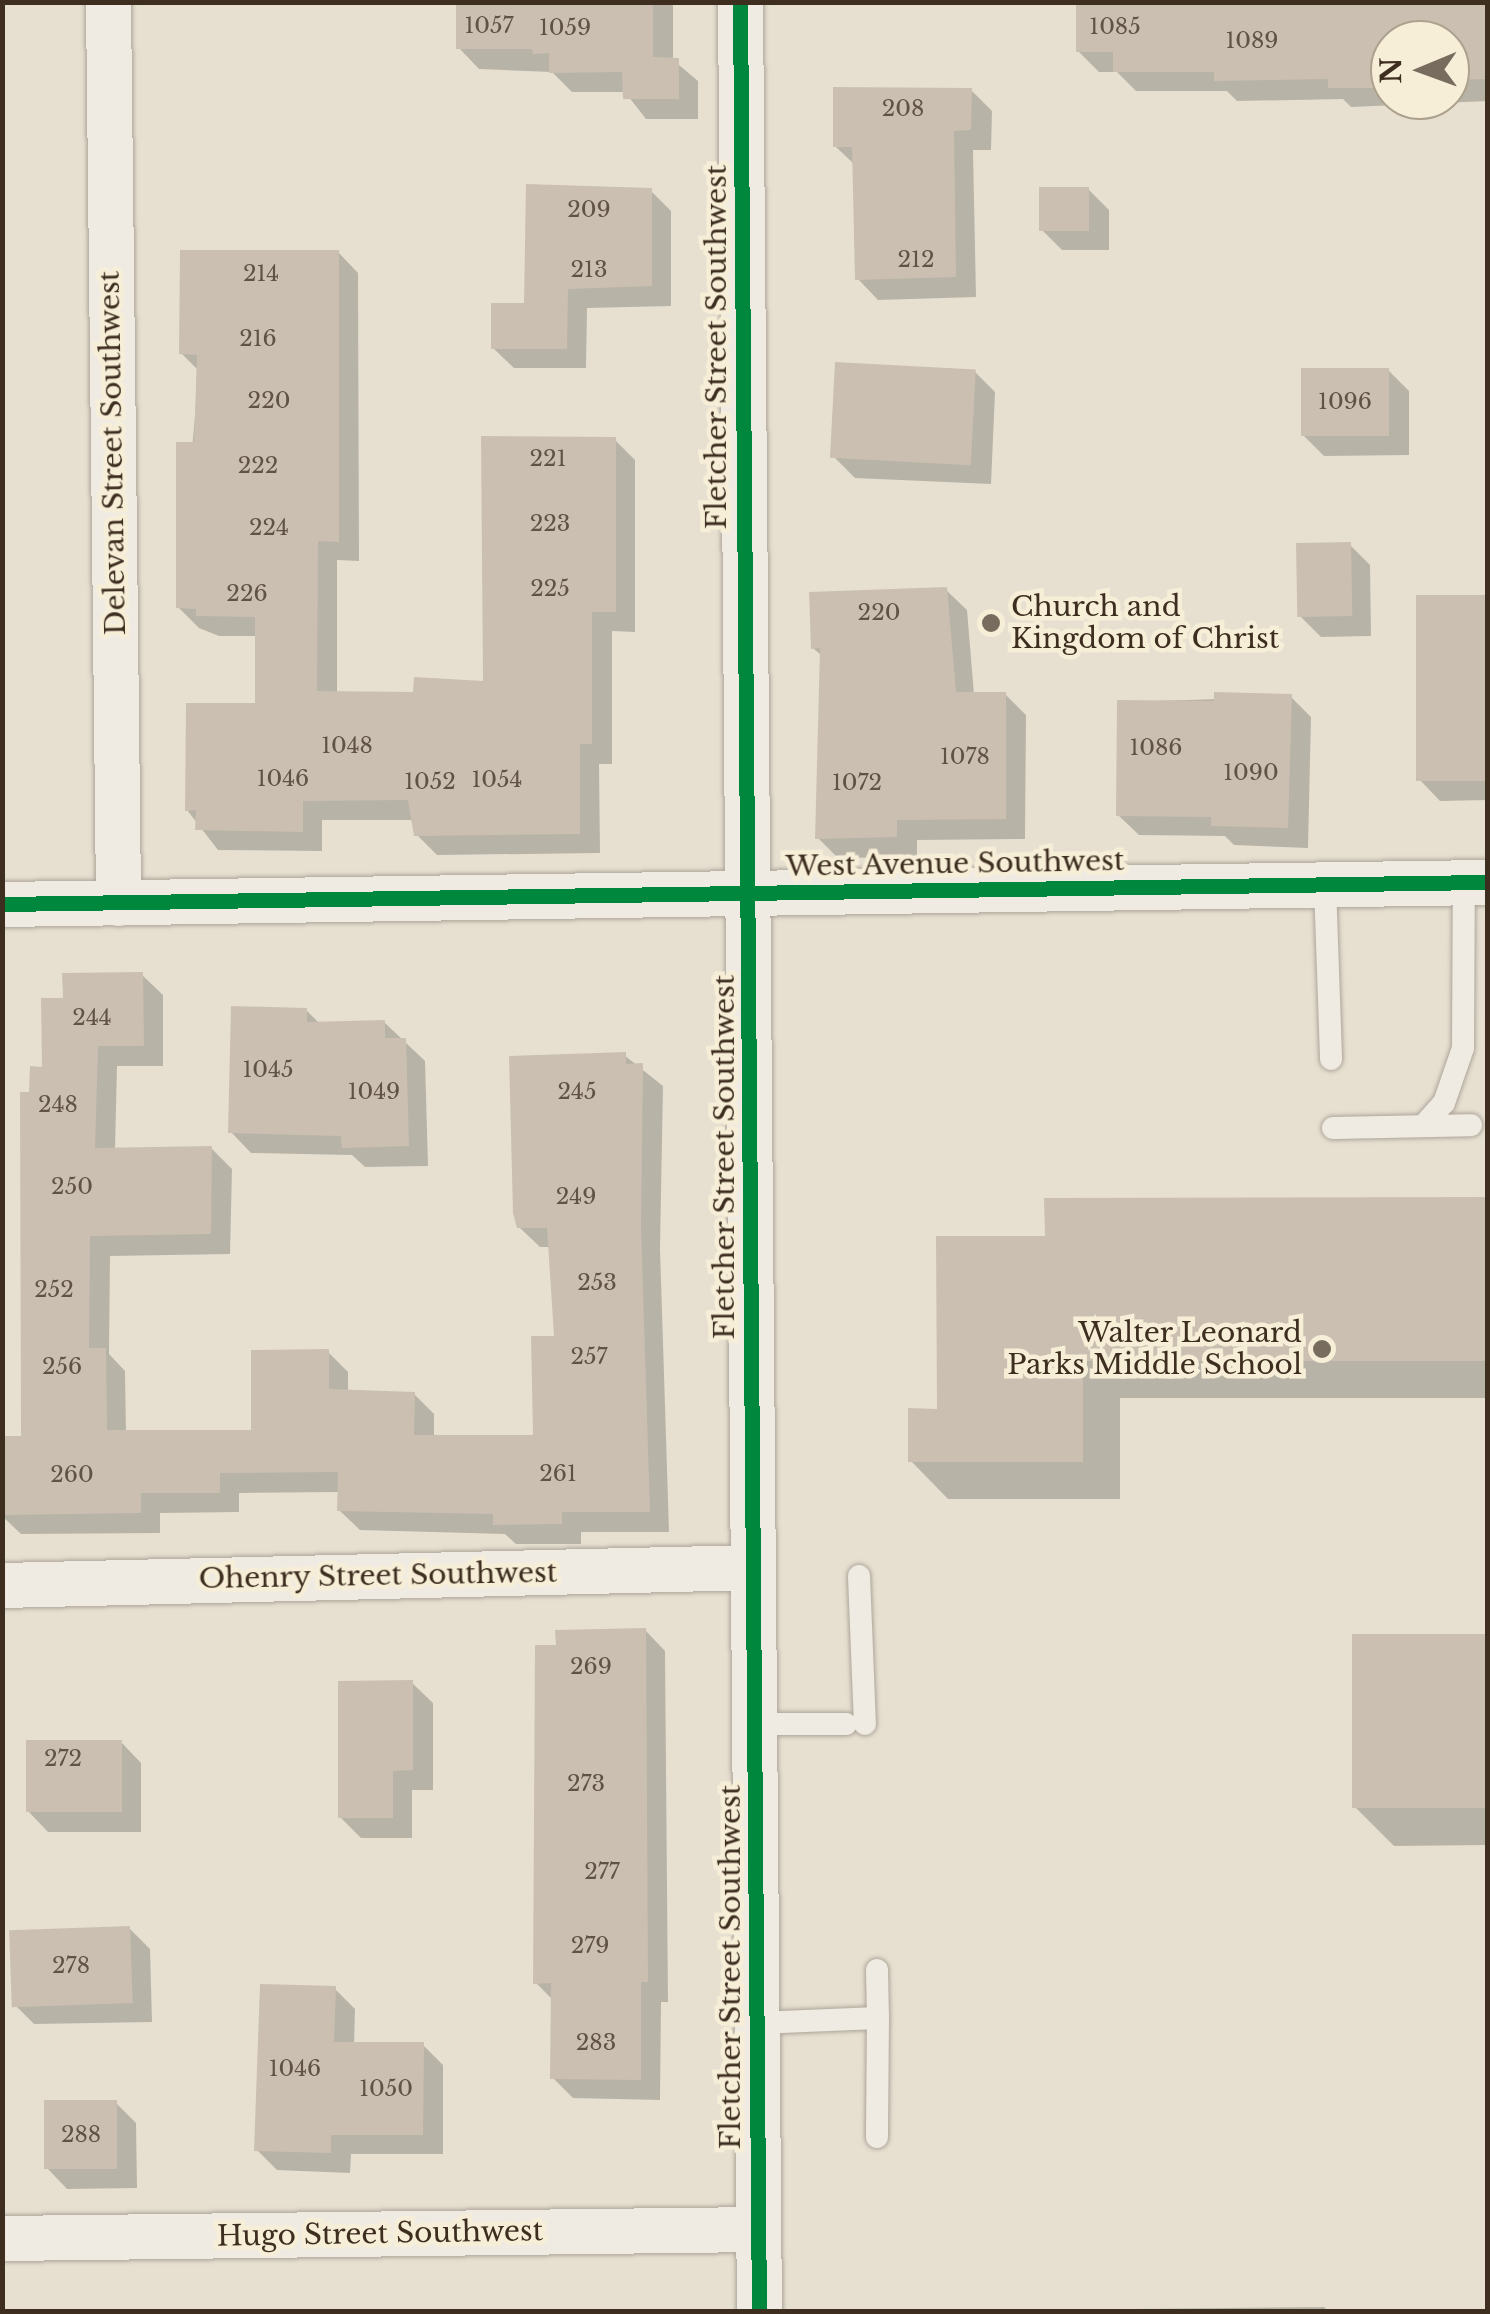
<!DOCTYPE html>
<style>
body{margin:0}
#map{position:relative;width:1490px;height:2314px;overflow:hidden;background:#e7e0d1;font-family:"Libre Baskerville",serif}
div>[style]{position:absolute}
.shadow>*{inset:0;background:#0003}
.building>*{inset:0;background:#cbbfb2;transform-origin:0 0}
.roads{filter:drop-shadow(0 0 2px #ada599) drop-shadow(0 0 2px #ada599)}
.service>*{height:22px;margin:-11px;padding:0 11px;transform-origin:11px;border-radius:11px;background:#efebe3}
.minor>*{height:45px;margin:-22.5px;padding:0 22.5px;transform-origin:22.5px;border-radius:22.5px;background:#efebe3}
.cycleway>*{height:15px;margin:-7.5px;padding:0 7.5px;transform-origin:7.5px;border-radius:7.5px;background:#00873e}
.dots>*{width:28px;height:28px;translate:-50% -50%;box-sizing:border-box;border:5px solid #f7eed8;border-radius:50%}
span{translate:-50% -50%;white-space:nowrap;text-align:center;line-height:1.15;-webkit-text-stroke:9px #f7eed8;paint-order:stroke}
.number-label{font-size:22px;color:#605244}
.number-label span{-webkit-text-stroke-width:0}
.street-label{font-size:28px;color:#3d2e20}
.poi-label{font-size:28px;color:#3d2e20}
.left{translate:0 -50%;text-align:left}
.right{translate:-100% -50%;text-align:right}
.frame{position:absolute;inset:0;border:5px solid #3d2e20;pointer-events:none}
.north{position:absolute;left:1370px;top:20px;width:100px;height:100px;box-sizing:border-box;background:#f7eed8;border:2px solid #ada18e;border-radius:50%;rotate:269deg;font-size:28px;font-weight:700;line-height:40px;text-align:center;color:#3d2e20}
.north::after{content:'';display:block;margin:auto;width:35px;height:45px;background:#786c5e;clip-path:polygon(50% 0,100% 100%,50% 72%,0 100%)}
</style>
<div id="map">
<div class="shadow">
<i style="clip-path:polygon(458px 2px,673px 2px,673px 60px,698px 81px,698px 119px,646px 119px,625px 92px,572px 92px,552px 72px,479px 69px,459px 48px)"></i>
<i style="clip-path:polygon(evenodd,1488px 2px,1488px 101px,1351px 107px,1343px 99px,1237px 101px,1227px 91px,1136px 91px,1117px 72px,1099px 72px,1078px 51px,1488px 2px,1390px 40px,1450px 40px,1450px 100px,1390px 100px,1390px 40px)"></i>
<i style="clip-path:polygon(971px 90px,992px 111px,991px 150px,973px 150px,976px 297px,878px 300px,858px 279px,855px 165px,835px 146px)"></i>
<i style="clip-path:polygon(1088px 189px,1109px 210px,1109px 250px,1062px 250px,1042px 230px)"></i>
<i style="clip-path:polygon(651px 191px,671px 211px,671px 306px,587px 308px,586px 368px,514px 368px,493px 348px,527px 306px)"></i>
<i style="clip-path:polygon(338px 252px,358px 273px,359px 561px,337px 560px,337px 694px,415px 695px,486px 683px,615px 440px,635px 460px,635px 632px,612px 631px,612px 764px,599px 764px,600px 853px,437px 855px,417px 835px,414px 820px,322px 820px,322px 851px,218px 850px,187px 810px,258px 705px,258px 636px,219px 636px,199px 628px,178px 607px,199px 371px,181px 353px)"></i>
<i style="clip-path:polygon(1388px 370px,1409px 391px,1409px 455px,1324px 456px,1303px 435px)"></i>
<i style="clip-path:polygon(974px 371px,995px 392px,991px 484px,855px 478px,834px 457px)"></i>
<i style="clip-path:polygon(1350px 545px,1370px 565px,1371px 636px,1321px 637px,1300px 616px)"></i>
<i style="clip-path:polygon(946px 590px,967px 610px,974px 694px,1005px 694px,1026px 715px,1025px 839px,917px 840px,917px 857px,838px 858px,818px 838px,822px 656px,813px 648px)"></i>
<i style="clip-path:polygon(1488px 598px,1488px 800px,1440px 801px,1420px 780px)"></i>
<i style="clip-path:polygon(1291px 697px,1311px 717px,1308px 848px,1234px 845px,1225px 836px,1139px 835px,1118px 815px,1119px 702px)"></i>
<i style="clip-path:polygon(142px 975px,163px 995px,163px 1066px,117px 1066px,115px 1150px,211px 1148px,232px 1169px,230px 1254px,110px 1256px,109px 1354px,125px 1371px,126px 1433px,254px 1433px,328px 1352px,348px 1372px,348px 1392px,414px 1394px,434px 1414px,434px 1438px,535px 1437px,557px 1338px,551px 1247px,540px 1247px,519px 1227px,624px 1055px,663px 1086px,660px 1248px,669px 1532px,581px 1532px,581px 1544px,516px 1544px,505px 1534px,360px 1530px,339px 1510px,340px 1492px,239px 1493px,239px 1512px,160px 1513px,160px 1533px,21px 1534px,2px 1516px,2px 1439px,23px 1439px,32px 1094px,65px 1001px)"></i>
<i style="clip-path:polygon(306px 1010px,320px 1024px,384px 1022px,425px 1061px,428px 1166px,365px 1167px,352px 1155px,251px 1153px,231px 1132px)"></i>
<i style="clip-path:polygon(1488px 1200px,1488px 1398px,1120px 1398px,1120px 1499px,948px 1499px,911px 1461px,1048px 1238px)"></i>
<i style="clip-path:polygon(645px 1630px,665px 1651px,668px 2002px,661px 2002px,660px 2100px,573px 2098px,553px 2078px,553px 2000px,536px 1983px,558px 1647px)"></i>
<i style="clip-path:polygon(1488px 1637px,1488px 1845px,1394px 1846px,1356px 1808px)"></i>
<i style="clip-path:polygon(412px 1683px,433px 1703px,433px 1790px,412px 1790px,412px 1838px,361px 1838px,340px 1817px)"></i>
<i style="clip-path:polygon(121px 1742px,141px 1763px,141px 1832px,48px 1832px,28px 1811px)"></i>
<i style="clip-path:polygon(129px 1928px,150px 1949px,152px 2022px,34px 2024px,14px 2004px)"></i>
<i style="clip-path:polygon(335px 1989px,355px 2009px,354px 2045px,423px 2045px,443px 2065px,443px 2154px,351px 2154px,350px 2173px,277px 2170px,257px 2150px)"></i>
<i style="clip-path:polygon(116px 2103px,136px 2123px,137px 2188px,67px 2189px,47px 2168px)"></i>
<i style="clip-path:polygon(1324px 2307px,1329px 2312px,941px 2311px)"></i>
</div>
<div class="building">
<i style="clip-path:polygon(456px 2px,653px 2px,653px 57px,679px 58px,679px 99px,623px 99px,622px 72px,549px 73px,549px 53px,533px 54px,532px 49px,456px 49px)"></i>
<i style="clip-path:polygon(1076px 2px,1488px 2px,1488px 79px,1450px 80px,1450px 40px,1390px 40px,1390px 82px,1374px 83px,1374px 88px,1328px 88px,1328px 79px,1214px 81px,1214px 72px,1113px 72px,1113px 52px,1076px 52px)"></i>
<i style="clip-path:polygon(833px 87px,972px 88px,971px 130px,954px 131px,956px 277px,855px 280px,852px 147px,833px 147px)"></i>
<i style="clip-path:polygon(526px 184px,652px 188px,652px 286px,568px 289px,567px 349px,491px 349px,491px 303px,524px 303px)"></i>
<i style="left:1039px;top:187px;width:50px;height:44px"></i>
<i style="clip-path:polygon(180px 250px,339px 250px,339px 542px,318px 541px,317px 691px,413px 692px,414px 677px,483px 681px,481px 436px,616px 437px,616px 612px,592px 612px,592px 744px,580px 744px,580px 834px,414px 836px,408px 800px,303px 801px,303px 832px,195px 830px,196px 810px,185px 811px,186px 703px,255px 703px,255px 617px,196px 616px,196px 609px,176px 608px,176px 442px,194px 442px,197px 355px,179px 354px)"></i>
<i style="left:835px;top:362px;width:141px;height:96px;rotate:3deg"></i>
<i style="left:1389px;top:368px;width:68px;height:88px;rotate:90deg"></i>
<i style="left:1351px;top:542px;width:74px;height:55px;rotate:89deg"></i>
<i style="clip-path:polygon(947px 587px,956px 692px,1006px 692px,1006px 819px,897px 820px,897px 837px,815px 839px,820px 648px,811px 649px,809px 592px)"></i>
<i style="left:1488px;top:595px;width:186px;height:72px;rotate:90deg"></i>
<i style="clip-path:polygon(1214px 692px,1292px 694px,1288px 828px,1211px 826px,1211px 817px,1116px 816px,1117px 700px,1214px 701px)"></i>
<i style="clip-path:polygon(143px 972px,144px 1046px,98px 1046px,95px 1148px,212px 1146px,211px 1234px,90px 1236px,89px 1348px,106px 1348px,107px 1430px,251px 1430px,251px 1350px,329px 1349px,329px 1389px,415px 1392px,414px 1435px,533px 1435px,531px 1336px,554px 1336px,547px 1228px,517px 1228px,513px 1213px,509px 1056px,626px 1052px,626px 1064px,643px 1063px,641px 1226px,650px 1512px,562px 1512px,562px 1524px,493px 1525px,493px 1514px,337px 1511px,338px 1472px,220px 1473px,220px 1493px,141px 1493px,141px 1513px,2px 1515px,2px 1436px,21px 1436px,20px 1092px,29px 1092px,30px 1066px,42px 1067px,41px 998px,63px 998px,62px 973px)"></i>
<i style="clip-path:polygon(231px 1006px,307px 1008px,307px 1022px,385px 1020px,385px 1038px,406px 1038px,409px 1146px,342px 1148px,341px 1136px,228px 1133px)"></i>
<i style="clip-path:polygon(1488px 1197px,1488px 1361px,1083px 1361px,1083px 1462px,908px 1462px,908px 1408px,937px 1409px,936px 1236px,1045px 1236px,1044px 1198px)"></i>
<i style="clip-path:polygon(646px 1628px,648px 1982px,641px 1982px,641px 2080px,550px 2079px,551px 1983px,533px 1984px,535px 1645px,556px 1645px,555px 1630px)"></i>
<i style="left:1488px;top:1634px;width:174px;height:136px;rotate:90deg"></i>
<i style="clip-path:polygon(413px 1680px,413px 1770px,393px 1771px,393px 1818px,338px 1818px,338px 1681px)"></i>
<i style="left:26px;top:1740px;width:96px;height:72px"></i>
<i style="left:130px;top:1926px;width:77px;height:121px;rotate:88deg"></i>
<i style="clip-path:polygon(260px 1984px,336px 1986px,334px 2042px,424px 2042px,423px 2135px,331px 2135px,331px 2153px,254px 2151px)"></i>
<i style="left:117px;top:2100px;width:69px;height:73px;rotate:90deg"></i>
</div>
<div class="roads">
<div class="service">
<i style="left:1325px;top:885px;width:174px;rotate:88deg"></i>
<i style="left:1423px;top:1126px;width:31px;rotate:-48deg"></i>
<i style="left:1444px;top:1103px;width:58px;rotate:-70.9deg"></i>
<i style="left:1463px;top:1048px;width:166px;rotate:-89.7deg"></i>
<i style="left:1333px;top:1128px;width:138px;rotate:-1.2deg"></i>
<i style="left:859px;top:1576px;width:148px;rotate:87.7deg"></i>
<i style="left:754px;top:1724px;width:92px"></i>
<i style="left:877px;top:1970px;width:48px;rotate:88.8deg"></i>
<i style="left:757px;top:2023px;width:121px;rotate:-2.4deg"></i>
<i style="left:878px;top:2018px;width:119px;rotate:90.5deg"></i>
</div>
<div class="minor">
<i style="left:108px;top:2px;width:901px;rotate:89.36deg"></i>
<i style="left:740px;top:2px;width:2310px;rotate:89.53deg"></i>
<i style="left:2px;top:904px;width:1486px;rotate:-0.85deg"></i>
<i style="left:2px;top:1585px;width:751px;rotate:-1.37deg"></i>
<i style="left:2px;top:2238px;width:756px;rotate:-0.68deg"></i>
</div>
</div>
<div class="cycleway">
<i style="left:740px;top:2px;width:2310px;rotate:89.53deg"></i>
<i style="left:2px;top:904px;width:1486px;rotate:-0.85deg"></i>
</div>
<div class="dots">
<i style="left:991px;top:623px;background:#786c5e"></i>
<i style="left:1322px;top:1349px;background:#786c5e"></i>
</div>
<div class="number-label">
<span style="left:489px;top:26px">1057</span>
<span style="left:1115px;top:27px">1085</span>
<span style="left:565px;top:28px">1059</span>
<span style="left:1252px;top:41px">1089</span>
<span style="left:903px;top:109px">208</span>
<span style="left:589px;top:210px">209</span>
<span style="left:916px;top:260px">212</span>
<span style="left:589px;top:270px">213</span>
<span style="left:261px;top:274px">214</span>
<span style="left:258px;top:339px">216</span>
<span style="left:269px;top:401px">220</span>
<span style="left:1345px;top:402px">1096</span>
<span style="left:548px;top:459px">221</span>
<span style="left:258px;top:466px">222</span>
<span style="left:550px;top:524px">223</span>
<span style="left:269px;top:528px">224</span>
<span style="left:550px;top:589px">225</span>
<span style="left:247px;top:594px">226</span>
<span style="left:879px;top:613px">220</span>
<span style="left:347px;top:746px">1048</span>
<span style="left:1156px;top:748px">1086</span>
<span style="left:965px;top:757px">1078</span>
<span style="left:1251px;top:773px">1090</span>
<span style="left:283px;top:779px">1046</span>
<span style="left:497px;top:780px">1054</span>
<span style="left:430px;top:782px">1052</span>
<span style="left:857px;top:783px">1072</span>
<span style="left:92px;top:1018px">244</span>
<span style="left:268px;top:1070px">1045</span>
<span style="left:374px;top:1092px">1049</span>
<span style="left:577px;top:1092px">245</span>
<span style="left:58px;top:1105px">248</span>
<span style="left:72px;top:1187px">250</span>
<span style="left:576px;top:1197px">249</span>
<span style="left:597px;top:1283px">253</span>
<span style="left:54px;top:1290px">252</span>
<span style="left:589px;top:1357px">257</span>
<span style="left:62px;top:1367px">256</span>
<span style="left:558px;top:1474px">261</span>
<span style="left:72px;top:1475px">260</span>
<span style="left:591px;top:1667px">269</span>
<span style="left:63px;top:1759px">272</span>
<span style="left:586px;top:1784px">273</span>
<span style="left:602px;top:1872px">277</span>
<span style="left:590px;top:1946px">279</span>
<span style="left:71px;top:1966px">278</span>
<span style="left:596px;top:2043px">283</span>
<span style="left:295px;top:2069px">1046</span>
<span style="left:386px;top:2089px">1050</span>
<span style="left:81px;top:2135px">288</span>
</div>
<div class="street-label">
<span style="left:717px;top:347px;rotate:-90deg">Fletcher Street Southwest</span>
<span style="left:113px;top:453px;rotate:-91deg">Delevan Street Southwest</span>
<span style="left:955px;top:864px;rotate:-1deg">West Avenue Southwest</span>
<span style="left:725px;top:1157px;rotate:-90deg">Fletcher Street Southwest</span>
<span style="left:378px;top:1576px;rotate:-1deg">Ohenry Street Southwest</span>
<span style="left:731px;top:1967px;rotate:-90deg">Fletcher Street Southwest</span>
<span style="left:380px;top:2234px;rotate:-1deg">Hugo Street Southwest</span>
</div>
<div class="poi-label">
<span class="left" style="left:1011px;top:623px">Church and<br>Kingdom of Christ</span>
<span class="right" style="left:1302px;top:1349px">Walter Leonard<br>Parks Middle School</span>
</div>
<div class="frame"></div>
<div class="north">N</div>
</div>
